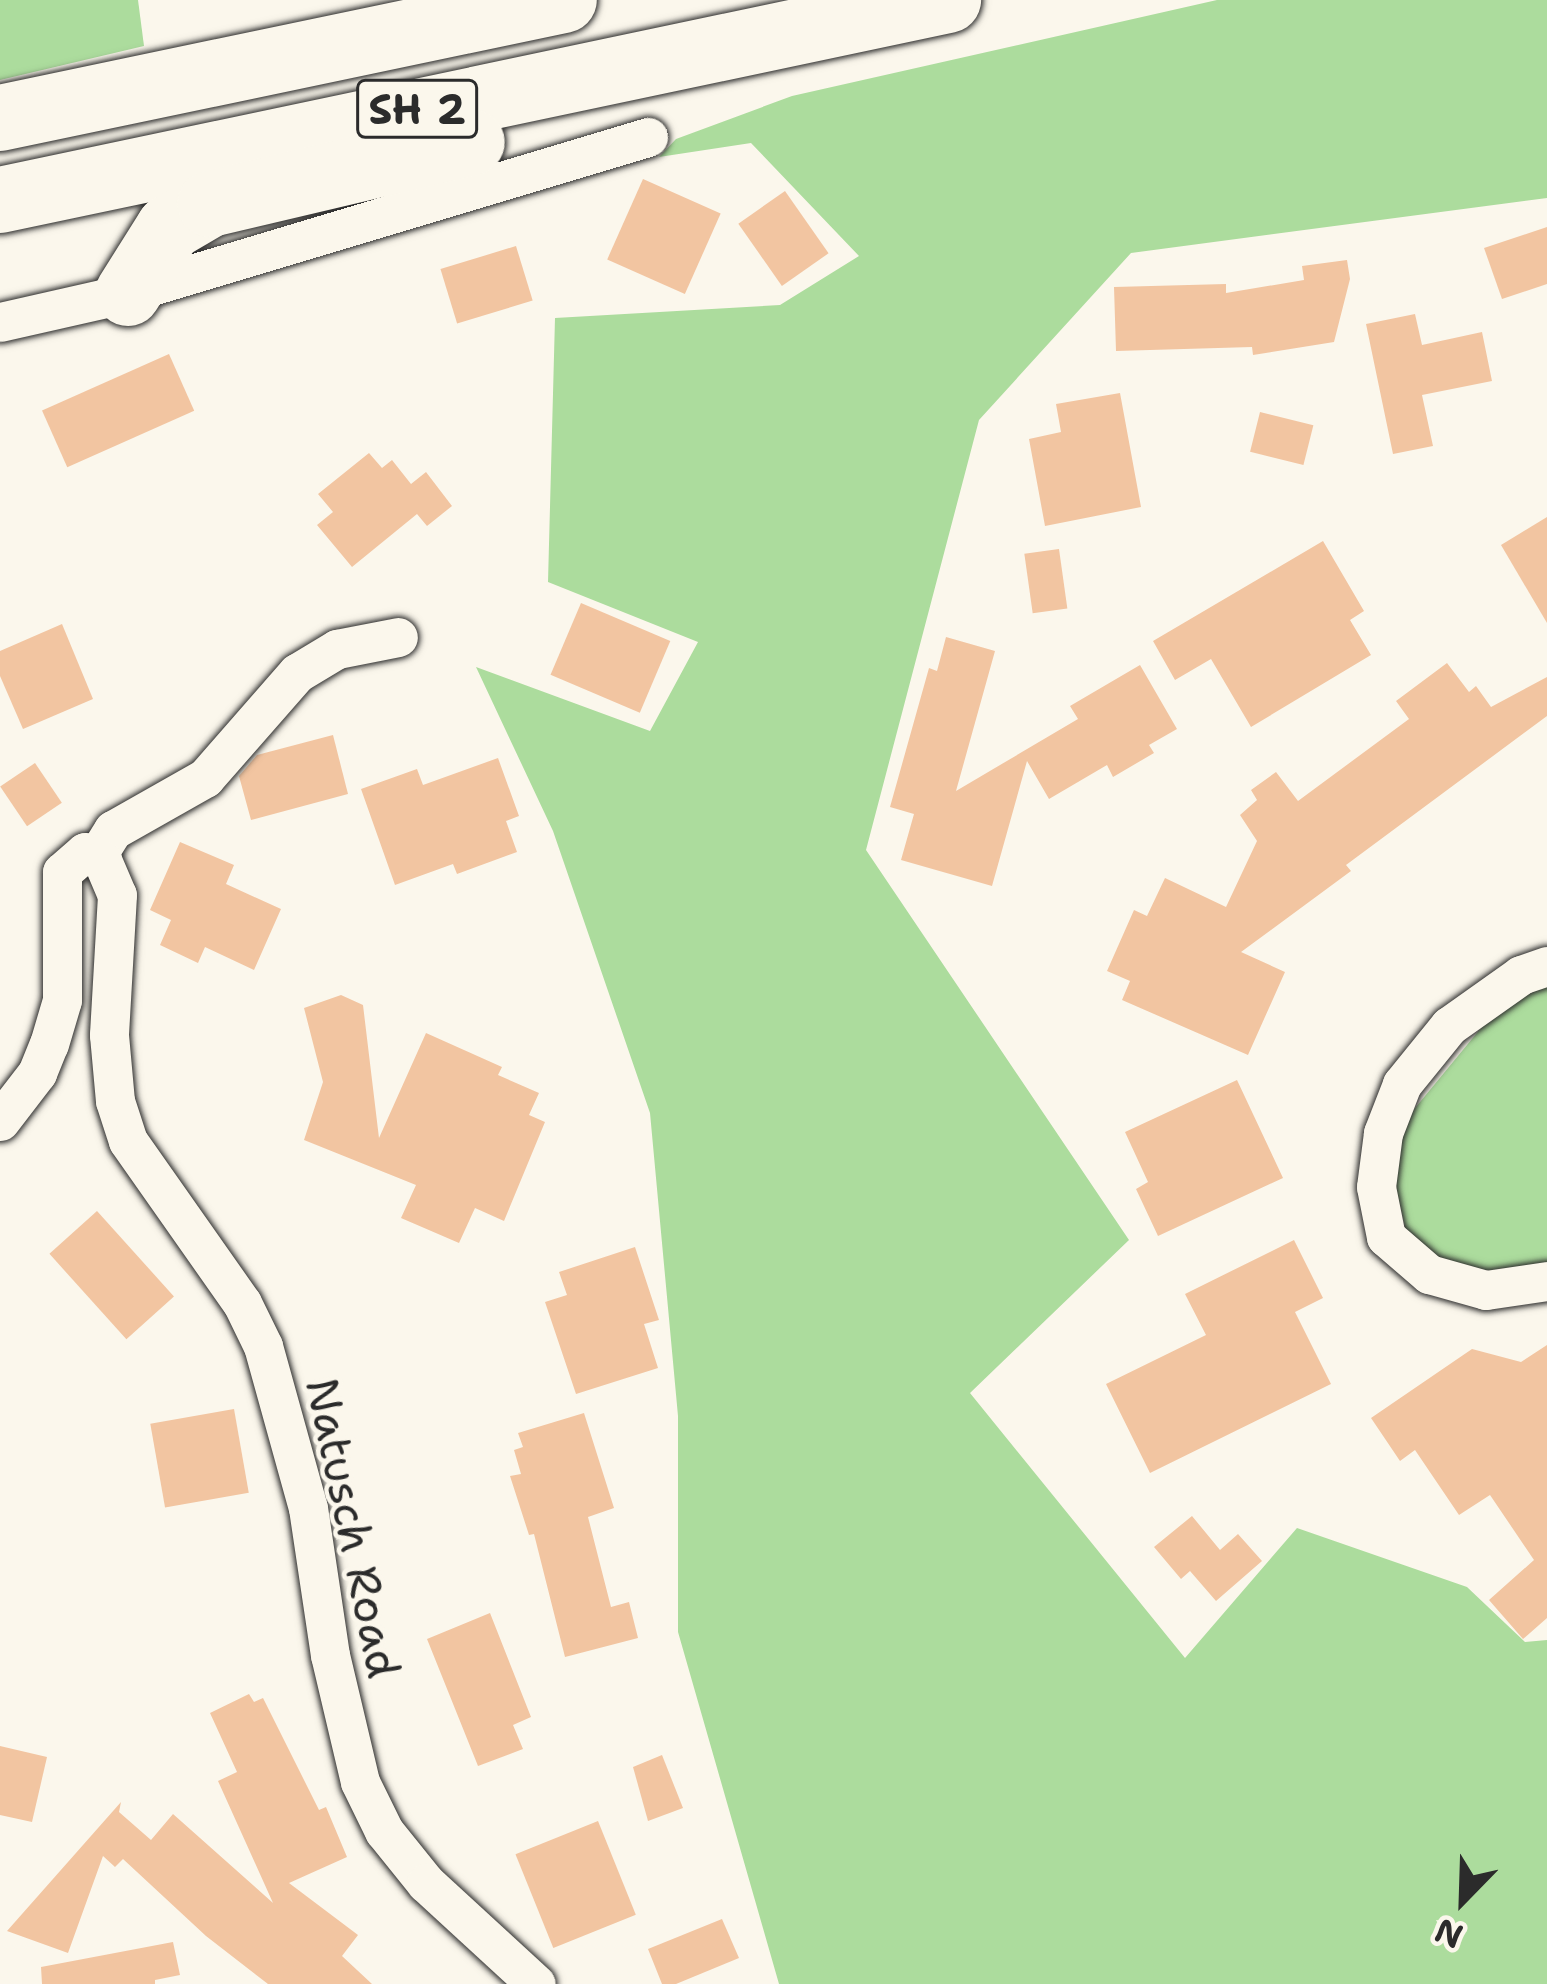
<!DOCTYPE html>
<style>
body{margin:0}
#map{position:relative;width:1547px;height:1984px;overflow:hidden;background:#fbf7ec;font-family:"Shantell Sans",sans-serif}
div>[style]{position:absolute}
.green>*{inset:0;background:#acdc9d}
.building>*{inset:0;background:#f2c5a1;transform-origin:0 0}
.roads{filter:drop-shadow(0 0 3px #2b2b2b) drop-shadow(0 0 3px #2b2b2b)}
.street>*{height:39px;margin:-19.5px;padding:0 19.5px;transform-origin:19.5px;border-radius:19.5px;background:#fbf7ec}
.highway>*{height:66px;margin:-33px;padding:0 33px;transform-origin:33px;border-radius:33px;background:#fbf7ec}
span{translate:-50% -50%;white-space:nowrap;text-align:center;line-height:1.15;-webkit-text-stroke:9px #fbf7ec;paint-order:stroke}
.shield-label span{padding:3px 9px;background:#fbf7ec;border:3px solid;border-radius:9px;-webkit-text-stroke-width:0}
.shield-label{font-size:42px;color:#2b2b2b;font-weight:700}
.street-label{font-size:45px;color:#2b2b2b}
.north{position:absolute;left:1403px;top:1840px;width:120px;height:120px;-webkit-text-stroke:9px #fbf7ec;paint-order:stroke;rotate:203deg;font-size:33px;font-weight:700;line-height:48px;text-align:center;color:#2b2b2b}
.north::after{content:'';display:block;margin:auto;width:42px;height:54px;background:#2b2b2b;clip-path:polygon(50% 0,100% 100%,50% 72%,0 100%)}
</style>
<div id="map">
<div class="green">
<i style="clip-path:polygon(0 0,138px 0,144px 46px,0 80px)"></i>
<i style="clip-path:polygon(1217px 0,1547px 0,1547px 198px,1131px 253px,979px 420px,866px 850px,1129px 1240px,970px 1393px,1185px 1658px,1297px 1528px,1467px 1587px,1525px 1642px,1547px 1640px,1547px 1984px,779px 1984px,678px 1632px,678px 1416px,650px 1113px,553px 831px,476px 667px,650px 731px,698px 642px,548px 582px,555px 318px,780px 305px,859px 256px,751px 143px,659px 157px,676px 139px,792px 96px)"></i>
<i style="clip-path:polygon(1547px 985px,1547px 1264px,1490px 1271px,1436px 1259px,1407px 1235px,1392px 1173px,1397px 1130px,1495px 1011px)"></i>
</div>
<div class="building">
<i style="left:643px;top:179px;width:85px;height:88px;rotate:24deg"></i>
<i style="left:785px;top:191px;width:76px;height:57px;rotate:55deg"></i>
<i style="clip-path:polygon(1547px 227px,1547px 284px,1502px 299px,1484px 248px)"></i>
<i style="left:516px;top:246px;width:57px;height:79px;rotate:73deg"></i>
<i style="clip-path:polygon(1347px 260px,1350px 279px,1334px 342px,1253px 355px,1252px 347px,1116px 351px,1114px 287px,1226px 284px,1226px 293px,1304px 280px,1302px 266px)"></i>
<i style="clip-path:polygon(1415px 314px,1422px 345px,1482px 332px,1492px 381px,1422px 395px,1433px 446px,1393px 454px,1366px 324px)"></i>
<i style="left:169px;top:354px;width:62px;height:139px;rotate:66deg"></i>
<i style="clip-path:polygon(1120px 393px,1141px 507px,1045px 526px,1029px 439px,1061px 432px,1056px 404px)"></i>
<i style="left:1260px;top:412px;width:55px;height:41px;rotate:14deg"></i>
<i style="clip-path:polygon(369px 453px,382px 468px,392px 460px,411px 484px,426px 472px,452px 506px,427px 526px,417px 514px,352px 567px,317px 525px,333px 512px,318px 494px)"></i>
<i style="clip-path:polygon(1547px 517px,1547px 623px,1501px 545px)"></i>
<i style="clip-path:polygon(1323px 541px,1364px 611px,1350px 620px,1371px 655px,1251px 727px,1211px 659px,1175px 680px,1153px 641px)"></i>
<i style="left:1059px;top:549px;width:60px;height:35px;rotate:82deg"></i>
<i style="left:581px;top:603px;width:97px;height:78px;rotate:23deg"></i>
<i style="clip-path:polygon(62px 624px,93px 699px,23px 729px,0 676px,0 651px)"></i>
<i style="clip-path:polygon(946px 637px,995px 651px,956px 791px,1078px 719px,1070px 706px,1140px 665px,1177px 729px,1149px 745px,1154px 753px,1113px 777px,1107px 765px,1049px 799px,1027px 761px,992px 886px,901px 860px,914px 814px,890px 807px,929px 668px,937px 671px)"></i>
<i style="clip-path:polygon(1447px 663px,1469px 692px,1476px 686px,1491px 707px,1547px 677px,1547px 716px,1346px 865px,1351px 871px,1241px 952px,1285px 972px,1248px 1055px,1122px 1000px,1130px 981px,1107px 971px,1134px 910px,1147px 916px,1165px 878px,1226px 907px,1257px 841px,1240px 815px,1257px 800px,1251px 790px,1276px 772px,1298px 801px,1409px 719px,1396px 701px)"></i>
<i style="clip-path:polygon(333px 735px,348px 794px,251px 820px,239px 776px,257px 755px)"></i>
<i style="clip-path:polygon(498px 758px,519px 816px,506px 821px,517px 852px,457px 874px,453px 864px,395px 885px,361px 789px,417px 769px,423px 785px)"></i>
<i style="left:35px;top:763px;width:48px;height:42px;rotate:56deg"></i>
<i style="clip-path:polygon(180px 842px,234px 865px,226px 884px,281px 909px,254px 970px,205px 947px,198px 963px,160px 945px,171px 920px,150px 910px)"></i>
<i style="clip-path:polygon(341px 995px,363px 1005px,379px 1138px,426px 1033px,502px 1067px,498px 1075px,539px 1093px,529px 1115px,545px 1122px,504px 1221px,475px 1208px,459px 1243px,401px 1218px,416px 1185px,304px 1140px,323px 1082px,304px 1008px)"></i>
<i style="clip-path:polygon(1237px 1080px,1283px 1178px,1158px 1236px,1136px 1189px,1148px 1182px,1125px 1132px)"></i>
<i style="left:97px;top:1211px;width:115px;height:64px;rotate:48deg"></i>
<i style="clip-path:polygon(1294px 1240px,1323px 1298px,1295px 1312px,1331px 1384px,1150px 1473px,1106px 1384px,1206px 1335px,1185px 1294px)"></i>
<i style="clip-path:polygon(635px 1247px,659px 1320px,644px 1324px,658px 1368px,576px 1394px,545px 1302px,567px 1295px,559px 1272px)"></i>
<i style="clip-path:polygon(1547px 1345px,1547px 1618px,1523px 1639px,1489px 1600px,1534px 1560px,1490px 1495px,1459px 1515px,1415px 1450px,1400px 1461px,1371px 1418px,1472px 1349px,1521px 1362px)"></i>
<i style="left:234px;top:1409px;width:85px;height:85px;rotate:80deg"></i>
<i style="clip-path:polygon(584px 1413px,614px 1508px,588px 1517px,611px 1607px,629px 1602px,638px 1638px,565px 1657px,534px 1534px,529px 1535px,510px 1476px,521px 1474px,514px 1450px,523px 1447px,518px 1433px)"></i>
<i style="clip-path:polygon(1192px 1516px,1220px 1550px,1238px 1534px,1262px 1561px,1216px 1601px,1190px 1571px,1181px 1579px,1154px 1547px)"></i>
<i style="clip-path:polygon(490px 1613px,531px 1717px,513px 1725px,523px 1749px,478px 1766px,427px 1639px)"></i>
<i style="clip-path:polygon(249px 1694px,254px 1702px,263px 1698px,319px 1810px,326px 1807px,347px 1857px,289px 1883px,358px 1935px,342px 1956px,372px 1984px,268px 1984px,206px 1936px,123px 1859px,115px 1867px,103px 1856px,68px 1953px,7px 1931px,121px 1802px,119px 1812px,151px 1840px,173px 1814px,273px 1903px,218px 1781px,237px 1772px,210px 1713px)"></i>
<i style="clip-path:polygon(0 1746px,47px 1757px,32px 1822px,0 1815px)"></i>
<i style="clip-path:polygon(662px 1755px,683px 1808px,648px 1821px,633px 1767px)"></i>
<i style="left:598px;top:1821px;width:101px;height:89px;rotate:68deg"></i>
<i style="clip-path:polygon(722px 1919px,739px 1958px,676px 1984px,662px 1984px,648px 1949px)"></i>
<i style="clip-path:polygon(173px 1942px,180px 1975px,155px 1980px,155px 1984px,42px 1984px,41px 1967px)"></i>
</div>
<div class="roads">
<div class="street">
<i style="left:0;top:322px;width:131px;rotate:-12.8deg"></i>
<i style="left:128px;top:293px;width:543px;rotate:-16.7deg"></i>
<i style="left:96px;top:857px;width:32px;rotate:-58deg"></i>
<i style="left:113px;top:830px;width:106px;rotate:-29.5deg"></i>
<i style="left:205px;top:778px;width:140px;rotate:-48.8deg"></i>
<i style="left:297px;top:673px;width:47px;rotate:-31deg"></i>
<i style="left:337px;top:649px;width:62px;rotate:-11.1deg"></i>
<i style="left:1547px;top:966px;width:28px;rotate:161deg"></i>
<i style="left:1521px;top:975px;width:88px;rotate:144.7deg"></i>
<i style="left:1449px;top:1026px;width:75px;rotate:129deg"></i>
<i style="left:1402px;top:1084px;width:53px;rotate:111.2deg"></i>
<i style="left:1383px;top:1133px;width:54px;rotate:97.4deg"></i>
<i style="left:1376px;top:1187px;width:51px;rotate:78.7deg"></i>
<i style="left:1386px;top:1237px;width:57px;rotate:40.7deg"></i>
<i style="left:1429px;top:1274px;width:59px;rotate:15.7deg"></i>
<i style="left:1486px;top:1290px;width:62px;rotate:-8.4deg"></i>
<i style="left:0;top:1121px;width:61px;rotate:-52.4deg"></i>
<i style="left:37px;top:1073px;width:31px;rotate:-68deg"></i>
<i style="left:49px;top:1044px;width:46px;rotate:-73.5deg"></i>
<i style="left:62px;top:1000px;width:128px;rotate:-90deg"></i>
<i style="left:62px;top:872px;width:30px;rotate:-41deg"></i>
<i style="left:85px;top:852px;width:19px;rotate:25deg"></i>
<i style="left:102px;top:860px;width:38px;rotate:67deg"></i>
<i style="left:117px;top:895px;width:140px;rotate:93.3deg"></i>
<i style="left:109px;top:1035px;width:66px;rotate:84.8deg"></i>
<i style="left:115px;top:1101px;width:42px;rotate:72deg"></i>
<i style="left:128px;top:1141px;width:198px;rotate:54.9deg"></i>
<i style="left:242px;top:1303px;width:48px;rotate:64deg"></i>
<i style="left:263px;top:1346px;width:168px;rotate:74.5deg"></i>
<i style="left:308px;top:1508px;width:149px;rotate:81.5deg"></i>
<i style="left:330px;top:1655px;width:130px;rotate:76.7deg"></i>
<i style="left:360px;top:1782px;width:55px;rotate:63.9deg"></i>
<i style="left:384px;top:1831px;width:67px;rotate:51.1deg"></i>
<i style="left:426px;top:1883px;width:149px;rotate:42.6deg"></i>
</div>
<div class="highway">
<i style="left:0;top:118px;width:576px;rotate:-11.82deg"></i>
<i style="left:0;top:200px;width:969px;rotate:-11.91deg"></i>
<i style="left:128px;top:293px;width:77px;rotate:-57.8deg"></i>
<i style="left:169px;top:228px;width:48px;rotate:-30.3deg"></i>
<i style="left:210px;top:204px;width:269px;rotate:-13.3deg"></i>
</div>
</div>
<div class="shield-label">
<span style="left:417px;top:109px">SH 2</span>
</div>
<div class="street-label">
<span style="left:352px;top:1528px;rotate:78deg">Natusch Road</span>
</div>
<div class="north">N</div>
</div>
